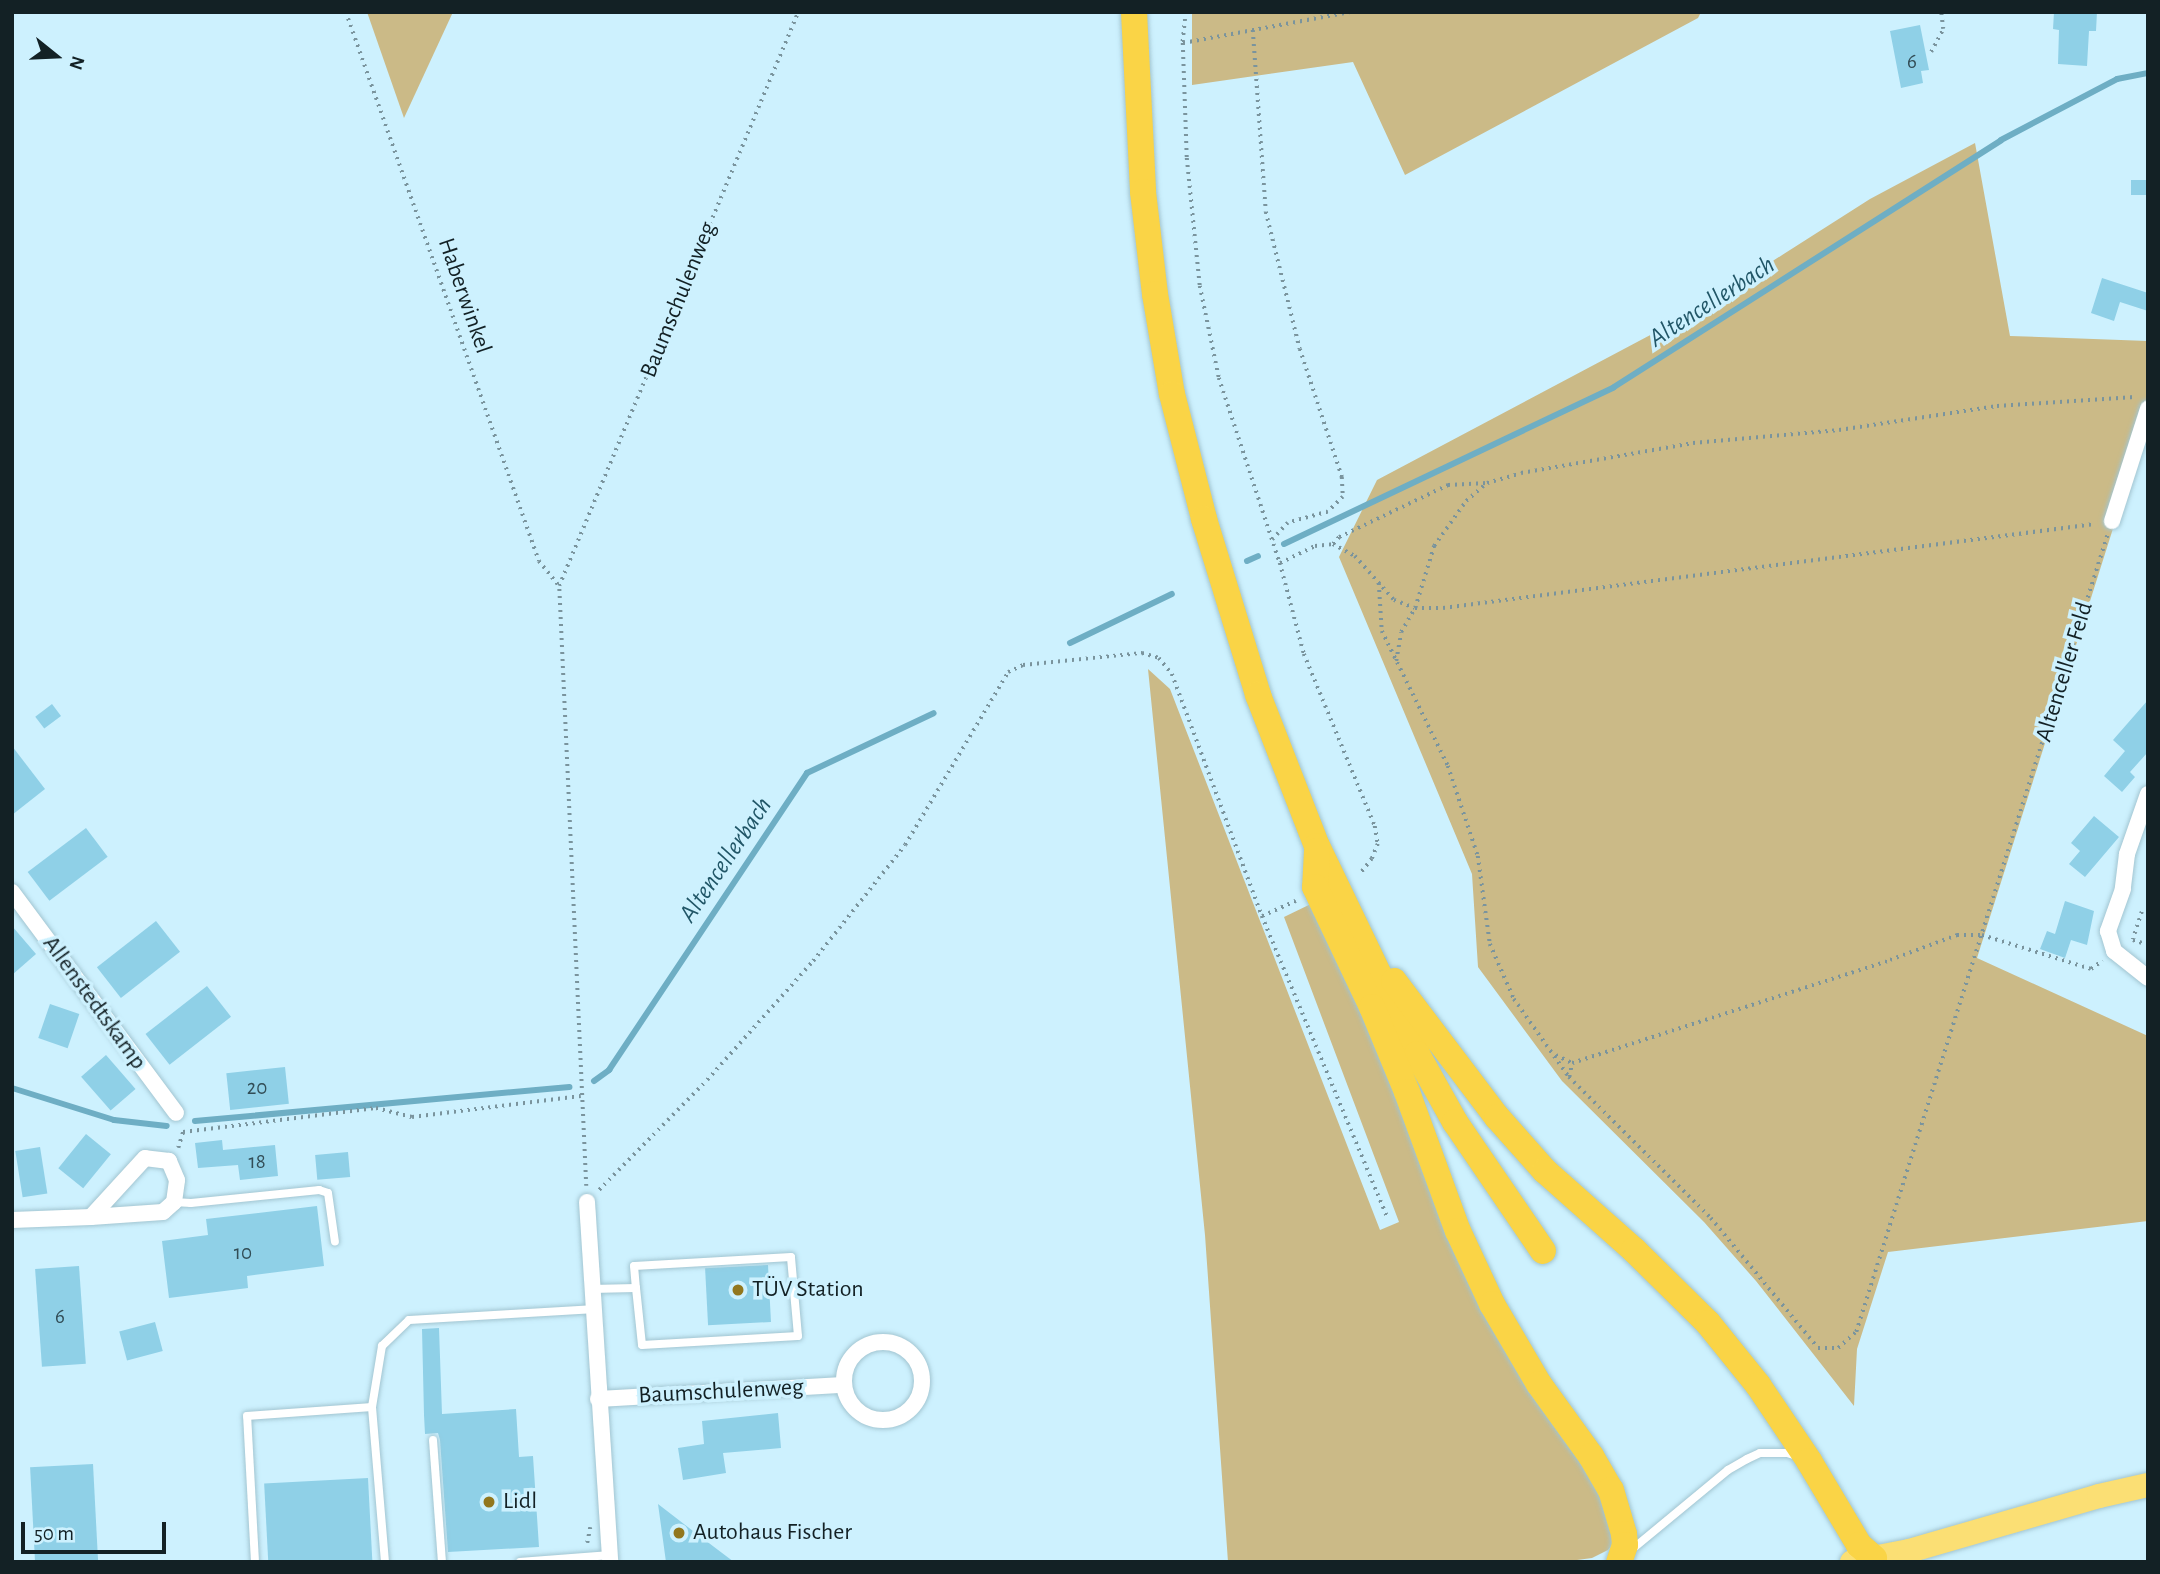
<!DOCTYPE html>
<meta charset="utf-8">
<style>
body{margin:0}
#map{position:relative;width:2160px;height:1574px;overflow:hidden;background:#cdf1fe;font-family:"Alegreya Sans",sans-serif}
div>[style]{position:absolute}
.green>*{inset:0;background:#cbba87}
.stream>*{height:6px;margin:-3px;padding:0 3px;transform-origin:3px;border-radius:3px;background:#6eaec4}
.building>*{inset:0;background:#8fd0e7;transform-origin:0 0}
.path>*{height:3.5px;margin-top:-1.75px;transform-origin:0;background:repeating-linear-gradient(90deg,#7a949d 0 2px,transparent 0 7px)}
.roads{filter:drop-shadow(0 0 2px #a2c5d1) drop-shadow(0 0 2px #a2c5d1)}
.service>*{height:8px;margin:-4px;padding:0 4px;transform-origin:4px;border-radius:4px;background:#fff}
.minor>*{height:16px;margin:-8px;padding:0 8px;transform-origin:8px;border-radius:8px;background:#fff}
.minor>.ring{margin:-8px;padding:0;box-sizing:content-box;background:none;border:16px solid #fff;border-radius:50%}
.primary>*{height:24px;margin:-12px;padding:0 12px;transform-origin:12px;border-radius:12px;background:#fbdf74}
.trunk>*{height:26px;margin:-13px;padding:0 13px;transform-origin:13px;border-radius:13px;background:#fad446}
.dots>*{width:19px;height:19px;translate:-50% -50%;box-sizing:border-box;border:4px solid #cdf1fe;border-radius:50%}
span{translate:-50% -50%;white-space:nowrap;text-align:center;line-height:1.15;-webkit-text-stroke:7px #cdf1fe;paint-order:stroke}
.number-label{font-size:21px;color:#324d56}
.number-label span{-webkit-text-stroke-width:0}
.street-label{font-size:24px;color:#132125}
.poi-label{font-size:24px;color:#132125}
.left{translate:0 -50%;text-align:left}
.water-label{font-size:26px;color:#215667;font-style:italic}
.frame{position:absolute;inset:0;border:14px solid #132125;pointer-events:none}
.north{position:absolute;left:21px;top:21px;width:70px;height:70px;-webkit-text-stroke:5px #cdf1fe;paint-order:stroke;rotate:108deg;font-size:19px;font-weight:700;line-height:28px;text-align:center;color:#132125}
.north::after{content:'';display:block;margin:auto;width:24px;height:32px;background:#132125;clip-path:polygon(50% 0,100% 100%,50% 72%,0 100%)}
.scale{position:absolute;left:21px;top:1522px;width:145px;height:32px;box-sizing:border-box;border:4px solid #132125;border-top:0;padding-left:9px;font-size:21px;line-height:24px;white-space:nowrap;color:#132125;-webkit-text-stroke:5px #cdf1fe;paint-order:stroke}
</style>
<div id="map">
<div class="green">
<i style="clip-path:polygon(367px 12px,453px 12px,404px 118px)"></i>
<i style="clip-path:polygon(1192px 12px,1701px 12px,1698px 18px,1405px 175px,1353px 62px,1192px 85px)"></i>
<i style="clip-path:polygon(1975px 143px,2010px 336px,2148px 341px,2148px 418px,1977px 958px,2148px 1036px,2148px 1221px,1888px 1252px,1857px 1349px,1854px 1406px,1756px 1281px,1704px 1222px,1562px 1081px,1478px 967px,1472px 874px,1339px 557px,1377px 480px,1688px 315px,1870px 199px)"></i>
<i style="clip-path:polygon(1148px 669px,1170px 689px,1380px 1230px,1399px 1222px,1284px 917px,1317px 901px,1399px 1099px,1447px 1232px,1601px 1482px,1614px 1542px,1608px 1550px,1592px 1558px,1562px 1562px,1228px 1562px,1205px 1235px)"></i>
</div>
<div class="stream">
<i style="left:1284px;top:544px;width:365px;rotate:-25.4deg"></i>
<i style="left:1614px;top:387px;width:459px;rotate:-32.5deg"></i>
<i style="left:2001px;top:140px;width:131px;rotate:-27.7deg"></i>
<i style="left:2117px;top:79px;width:32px;rotate:-11deg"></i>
<i style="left:1247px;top:561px;width:12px;rotate:-24deg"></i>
<i style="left:1070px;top:643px;width:113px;rotate:-25.7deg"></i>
<i style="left:594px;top:1081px;width:19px;rotate:-36deg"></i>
<i style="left:609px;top:1070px;width:357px;rotate:-56.3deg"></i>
<i style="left:807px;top:773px;width:140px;rotate:-25.3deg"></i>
<i style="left:12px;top:1088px;width:107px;rotate:17.4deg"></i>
<i style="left:114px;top:1120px;width:53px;rotate:6.5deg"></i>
<i style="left:195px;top:1121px;width:376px;rotate:-5.2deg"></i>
</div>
<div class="building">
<i style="clip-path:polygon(2054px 12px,2097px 12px,2096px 31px,2089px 31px,2087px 66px,2058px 64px,2059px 30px,2053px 29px)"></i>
<i style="clip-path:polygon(1920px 25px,1929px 70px,1921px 71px,1923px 83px,1901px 88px,1890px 31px)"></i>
<i style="left:2148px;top:180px;width:15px;height:17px;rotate:90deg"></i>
<i style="clip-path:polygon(2102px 278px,2148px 293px,2148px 311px,2120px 302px,2114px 321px,2091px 313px)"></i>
<i style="clip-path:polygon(2148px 700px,2148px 752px,2130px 772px,2135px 777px,2122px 792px,2104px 776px,2125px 751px,2113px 740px)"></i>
<i style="left:52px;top:704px;width:15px;height:21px;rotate:53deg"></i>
<i style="clip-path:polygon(12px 746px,45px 789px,12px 815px)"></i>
<i style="clip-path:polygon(2094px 816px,2119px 837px,2085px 877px,2069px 864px,2080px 851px,2071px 843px)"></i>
<i style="left:86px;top:828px;width:36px;height:73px;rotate:53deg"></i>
<i style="clip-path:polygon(2065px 901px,2094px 911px,2087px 945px,2071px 940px,2065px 958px,2040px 949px,2047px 931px,2055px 934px)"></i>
<i style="left:156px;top:921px;width:39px;height:75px;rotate:52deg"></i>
<i style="clip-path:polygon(12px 926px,36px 954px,12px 975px)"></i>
<i style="left:207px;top:986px;width:39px;height:78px;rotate:52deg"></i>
<i style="left:50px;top:1004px;width:31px;height:36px;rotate:19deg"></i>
<i style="left:106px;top:1055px;width:45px;height:33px;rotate:49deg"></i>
<i style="left:285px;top:1067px;width:37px;height:59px;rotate:84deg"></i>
<i style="left:86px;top:1134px;width:32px;height:44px;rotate:39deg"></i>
<i style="clip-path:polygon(222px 1140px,223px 1150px,275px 1145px,278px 1176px,240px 1180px,238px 1165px,198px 1168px,195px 1143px)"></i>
<i style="left:40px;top:1147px;width:47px;height:25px;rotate:81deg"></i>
<i style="left:348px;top:1152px;width:25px;height:33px;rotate:85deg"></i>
<i style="clip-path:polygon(317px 1206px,324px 1266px,247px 1276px,248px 1288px,169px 1298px,162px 1241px,208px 1235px,206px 1219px)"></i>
<i style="left:768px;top:1265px;width:57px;height:63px;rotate:87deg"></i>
<i style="left:79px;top:1266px;width:98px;height:44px;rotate:86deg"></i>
<i style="left:155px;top:1322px;width:30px;height:37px;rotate:75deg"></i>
<i style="clip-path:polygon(439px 1328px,442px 1414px,516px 1409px,519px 1457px,533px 1456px,539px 1547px,448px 1552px,440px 1440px,438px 1433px,425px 1434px,424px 1415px,422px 1329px)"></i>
<i style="clip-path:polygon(778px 1413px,781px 1448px,723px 1453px,726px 1473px,683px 1480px,678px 1448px,704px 1444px,702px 1421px)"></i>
<i style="left:93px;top:1464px;width:98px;height:63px;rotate:87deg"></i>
<i style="left:368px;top:1478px;width:84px;height:104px;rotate:87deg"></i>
<i style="clip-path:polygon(658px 1504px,693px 1531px,734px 1562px,666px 1562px)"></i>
</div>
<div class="path">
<i style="left:346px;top:12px;width:582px;rotate:70.63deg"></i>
<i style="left:539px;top:561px;width:32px;rotate:51deg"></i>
<i style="left:1186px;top:12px;width:31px;rotate:96deg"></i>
<i style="left:1183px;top:43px;width:115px;rotate:88deg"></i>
<i style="left:1187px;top:158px;width:129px;rotate:84.2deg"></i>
<i style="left:1200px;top:286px;width:94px;rotate:78.3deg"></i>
<i style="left:1219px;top:378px;width:195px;rotate:71.8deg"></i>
<i style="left:1280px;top:563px;width:94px;rotate:75.2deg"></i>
<i style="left:1304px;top:654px;width:186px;rotate:67.6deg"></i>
<i style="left:1375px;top:826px;width:18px;rotate:81deg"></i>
<i style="left:1378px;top:844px;width:16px;rotate:112deg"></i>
<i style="left:1372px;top:859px;width:18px;rotate:128deg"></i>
<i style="left:1253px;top:30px;width:182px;rotate:85.9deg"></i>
<i style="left:1266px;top:212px;width:141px;rotate:76.1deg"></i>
<i style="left:1300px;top:349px;width:135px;rotate:71.8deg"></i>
<i style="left:1342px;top:477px;width:20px;rotate:87deg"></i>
<i style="left:1343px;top:497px;width:21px;rotate:135deg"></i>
<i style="left:1328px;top:512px;width:41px;rotate:164.6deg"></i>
<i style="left:1288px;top:523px;width:23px;rotate:133deg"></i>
<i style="left:1183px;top:43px;width:170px;rotate:-10.5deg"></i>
<i style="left:1931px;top:52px;width:26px;rotate:-62deg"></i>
<i style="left:1943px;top:29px;width:17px;rotate:-97deg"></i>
<i style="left:1333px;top:544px;width:9px;rotate:-49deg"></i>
<i style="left:1339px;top:537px;width:121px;rotate:-25.5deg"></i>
<i style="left:1448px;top:485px;width:39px;rotate:-3deg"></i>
<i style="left:1280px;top:563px;width:39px;rotate:-26deg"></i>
<i style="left:1315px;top:546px;width:18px;rotate:-6deg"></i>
<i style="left:1333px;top:544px;width:25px;rotate:29deg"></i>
<i style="left:1355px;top:556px;width:59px;rotate:48.4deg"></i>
<i style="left:1394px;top:600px;width:22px;rotate:21deg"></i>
<i style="left:1415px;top:608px;width:28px"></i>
<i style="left:1443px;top:608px;width:657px;rotate:-7.34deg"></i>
<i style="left:1379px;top:583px;width:48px;rotate:86.4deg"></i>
<i style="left:1382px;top:631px;width:150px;rotate:63.9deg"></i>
<i style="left:1448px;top:766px;width:95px;rotate:71.6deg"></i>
<i style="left:1478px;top:856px;width:89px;rotate:82.2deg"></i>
<i style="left:1490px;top:944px;width:60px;rotate:66.4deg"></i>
<i style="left:1514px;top:999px;width:95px;rotate:54.8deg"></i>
<i style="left:1569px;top:1077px;width:200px;rotate:44.8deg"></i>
<i style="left:1711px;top:1218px;width:168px;rotate:50.5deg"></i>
<i style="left:1818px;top:1348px;width:20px"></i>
<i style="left:1838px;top:1348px;width:24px;rotate:-42deg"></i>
<i style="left:1856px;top:1332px;width:835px;rotate:-72.5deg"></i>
<i style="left:1396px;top:661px;width:29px;rotate:-80deg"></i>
<i style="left:1401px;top:632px;width:28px;rotate:-60deg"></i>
<i style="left:1415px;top:608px;width:65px;rotate:-73deg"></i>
<i style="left:1434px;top:546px;width:55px;rotate:-54.6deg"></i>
<i style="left:1466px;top:501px;width:28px;rotate:-41deg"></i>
<i style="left:1487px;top:483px;width:35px;rotate:-16deg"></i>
<i style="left:1521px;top:473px;width:175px;rotate:-9.9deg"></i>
<i style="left:1693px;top:443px;width:147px;rotate:-5.1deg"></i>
<i style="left:1839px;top:430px;width:160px;rotate:-8.6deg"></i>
<i style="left:1997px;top:406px;width:138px;rotate:-3.7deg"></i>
<i style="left:2148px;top:914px;width:6px;rotate:-162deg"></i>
<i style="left:2142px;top:912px;width:29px;rotate:108deg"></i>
<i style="left:2133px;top:940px;width:16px;rotate:18deg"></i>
<i style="left:1262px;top:916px;width:37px;rotate:-24deg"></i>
<i style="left:1556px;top:1055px;width:18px;rotate:27deg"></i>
<i style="left:1572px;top:1063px;width:334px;rotate:-17.9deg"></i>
<i style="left:1890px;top:960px;width:72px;rotate:-20.5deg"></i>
<i style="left:1957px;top:935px;width:25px"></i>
<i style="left:1982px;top:935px;width:114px;rotate:17.3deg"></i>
<i style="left:2091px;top:969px;width:14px;rotate:-36deg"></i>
<i style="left:1569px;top:1077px;width:14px;rotate:-78deg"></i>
<i style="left:183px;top:1132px;width:194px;rotate:-7.1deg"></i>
<i style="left:376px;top:1108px;width:37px;rotate:14deg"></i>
<i style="left:412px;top:1117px;width:170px;rotate:-7.1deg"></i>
<i style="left:178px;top:1148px;width:17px;rotate:-73deg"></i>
<i style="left:586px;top:1186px;width:601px;rotate:-92.58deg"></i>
<i style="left:559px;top:586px;width:622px;rotate:-67.39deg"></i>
<i style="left:599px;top:1190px;width:154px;rotate:-45.5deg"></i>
<i style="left:707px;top:1080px;width:159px;rotate:-48.3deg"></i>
<i style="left:813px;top:961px;width:148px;rotate:-51.6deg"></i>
<i style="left:905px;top:845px;width:201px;rotate:-59.2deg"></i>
<i style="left:1008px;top:672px;width:17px;rotate:-25deg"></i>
<i style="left:1023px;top:665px;width:120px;rotate:-5.8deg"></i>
<i style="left:1142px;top:653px;width:18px;rotate:16deg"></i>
<i style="left:1159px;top:658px;width:21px;rotate:51deg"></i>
<i style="left:1172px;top:674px;width:258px;rotate:69.6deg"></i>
<i style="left:1262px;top:916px;width:326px;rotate:67.4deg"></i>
<i style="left:587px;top:1543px;width:16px;rotate:-79deg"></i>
</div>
<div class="roads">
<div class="service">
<i style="left:174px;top:1202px;width:17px;rotate:3deg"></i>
<i style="left:191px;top:1203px;width:129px;rotate:-5.8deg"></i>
<i style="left:319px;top:1190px;width:9px;rotate:18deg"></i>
<i style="left:328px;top:1193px;width:49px;rotate:81.9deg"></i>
<i style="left:591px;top:1289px;width:45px;rotate:-1.3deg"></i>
<i style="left:636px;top:1288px;width:57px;rotate:84deg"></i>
<i style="left:642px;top:1345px;width:156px;rotate:-3.3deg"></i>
<i style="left:798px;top:1336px;width:79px;rotate:-95.1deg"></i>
<i style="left:791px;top:1257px;width:157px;rotate:176.7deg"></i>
<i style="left:634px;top:1266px;width:22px;rotate:85deg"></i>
<i style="left:433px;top:1440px;width:122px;rotate:85.8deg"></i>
<i style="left:1630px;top:1551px;width:127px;rotate:-39.6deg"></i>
<i style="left:1728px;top:1470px;width:22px;rotate:-30deg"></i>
<i style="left:1747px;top:1459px;width:14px;rotate:-25deg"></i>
<i style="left:1760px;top:1453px;width:27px"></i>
<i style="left:1787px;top:1453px;width:10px;rotate:17deg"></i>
<i style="left:255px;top:1562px;width:146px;rotate:-93.1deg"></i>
<i style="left:247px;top:1416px;width:125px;rotate:-4.1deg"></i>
<i style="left:385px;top:1562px;width:156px;rotate:-94.8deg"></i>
<i style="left:372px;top:1407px;width:62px;rotate:-80.7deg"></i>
<i style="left:382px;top:1346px;width:37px;rotate:-44deg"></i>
<i style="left:409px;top:1320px;width:183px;rotate:-3.4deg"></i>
<i style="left:520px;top:1562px;width:90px;rotate:-4.4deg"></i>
</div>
<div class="minor">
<i style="left:2112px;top:521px;width:118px;rotate:-72.2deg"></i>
<i style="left:2148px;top:794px;width:64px;rotate:109.3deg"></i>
<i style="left:2127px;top:854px;width:35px;rotate:97deg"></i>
<i style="left:2123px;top:889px;width:45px;rotate:109.7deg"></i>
<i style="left:2108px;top:931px;width:21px;rotate:73deg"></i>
<i style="left:2114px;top:951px;width:43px;rotate:38.5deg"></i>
<i style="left:12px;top:892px;width:275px;rotate:53.4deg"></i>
<i style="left:587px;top:1202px;width:361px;rotate:86.3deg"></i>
<i style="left:12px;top:1220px;width:79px;rotate:-2.2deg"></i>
<i style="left:91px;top:1217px;width:72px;rotate:-4deg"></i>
<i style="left:163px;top:1212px;width:15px;rotate:-42deg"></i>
<i style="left:174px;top:1202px;width:22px;rotate:-82deg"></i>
<i style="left:177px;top:1180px;width:21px;rotate:-113deg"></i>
<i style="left:169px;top:1161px;width:24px;rotate:-173deg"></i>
<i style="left:145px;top:1158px;width:80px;rotate:132.5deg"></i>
<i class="ring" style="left:844px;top:1342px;width:62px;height:62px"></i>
<i style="left:598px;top:1399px;width:246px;rotate:-3.3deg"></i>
</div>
<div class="primary">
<i style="left:1852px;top:1562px;width:58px;rotate:-10.9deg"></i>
<i style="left:1909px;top:1551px;width:198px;rotate:-16.1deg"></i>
<i style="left:2099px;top:1496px;width:50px;rotate:-12.7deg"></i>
</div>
<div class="trunk">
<i style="left:1134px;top:12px;width:180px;rotate:87.1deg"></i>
<i style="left:1143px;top:192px;width:103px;rotate:83.3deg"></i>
<i style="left:1155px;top:294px;width:101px;rotate:80.4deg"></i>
<i style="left:1172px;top:394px;width:129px;rotate:75.6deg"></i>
<i style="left:1204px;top:519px;width:184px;rotate:72.9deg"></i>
<i style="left:1258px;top:695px;width:162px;rotate:68.7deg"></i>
<i style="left:1317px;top:846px;width:231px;rotate:64.3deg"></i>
<i style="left:1417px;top:1054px;width:78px;rotate:60.8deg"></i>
<i style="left:1455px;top:1122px;width:156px;rotate:55.7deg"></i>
<i style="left:1317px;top:851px;width:36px;rotate:93deg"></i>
<i style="left:1315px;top:887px;width:133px;rotate:64.6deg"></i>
<i style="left:1372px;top:1007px;width:92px;rotate:67.6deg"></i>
<i style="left:1407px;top:1092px;width:148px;rotate:69.9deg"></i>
<i style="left:1458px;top:1231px;width:81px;rotate:65deg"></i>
<i style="left:1492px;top:1304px;width:93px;rotate:59.6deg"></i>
<i style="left:1539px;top:1384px;width:89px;rotate:54.2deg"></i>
<i style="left:1591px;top:1456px;width:39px;rotate:60deg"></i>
<i style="left:1611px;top:1490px;width:46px;rotate:73.5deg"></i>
<i style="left:1624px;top:1534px;width:11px;rotate:85deg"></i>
<i style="left:1625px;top:1545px;width:18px;rotate:109deg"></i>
<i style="left:1394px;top:981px;width:171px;rotate:52.9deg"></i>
<i style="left:1497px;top:1117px;width:72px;rotate:48.4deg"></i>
<i style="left:1545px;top:1171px;width:119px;rotate:41.6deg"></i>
<i style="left:1634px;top:1250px;width:104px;rotate:44.6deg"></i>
<i style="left:1708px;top:1323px;width:80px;rotate:51.1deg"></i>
<i style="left:1758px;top:1385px;width:92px;rotate:56.1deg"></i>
<i style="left:1809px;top:1461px;width:98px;rotate:59.2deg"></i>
<i style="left:1859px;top:1545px;width:20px;rotate:41deg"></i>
</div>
</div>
<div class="dots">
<i style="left:738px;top:1290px;background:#92771e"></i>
<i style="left:489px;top:1502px;background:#92771e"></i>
<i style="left:679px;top:1533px;background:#92771e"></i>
</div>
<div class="number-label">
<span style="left:1912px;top:62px">6</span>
<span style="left:257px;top:1088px">20</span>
<span style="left:257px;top:1162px">18</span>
<span style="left:243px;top:1253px">10</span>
<span style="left:60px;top:1317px">6</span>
</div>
<div class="street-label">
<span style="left:464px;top:296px;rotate:71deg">Haberwinkel</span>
<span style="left:679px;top:300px;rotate:-68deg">Baumschulenweg</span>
<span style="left:2065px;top:672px;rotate:-73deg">Altenceller Feld</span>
<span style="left:94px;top:1003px;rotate:54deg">Allenstedtskamp</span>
<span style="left:721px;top:1392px;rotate:-3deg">Baumschulenweg</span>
</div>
<div class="poi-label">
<span class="left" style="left:752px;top:1290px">TÜV Station</span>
<span class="left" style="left:503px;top:1502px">Lidl</span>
<span class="left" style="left:693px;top:1533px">Autohaus Fischer</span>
</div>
<div class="water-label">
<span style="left:1712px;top:302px;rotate:-33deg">Altencellerbach</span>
<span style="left:726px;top:860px;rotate:-56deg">Altencellerbach</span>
</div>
<div class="frame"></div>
<div class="north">N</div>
<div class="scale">50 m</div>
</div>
